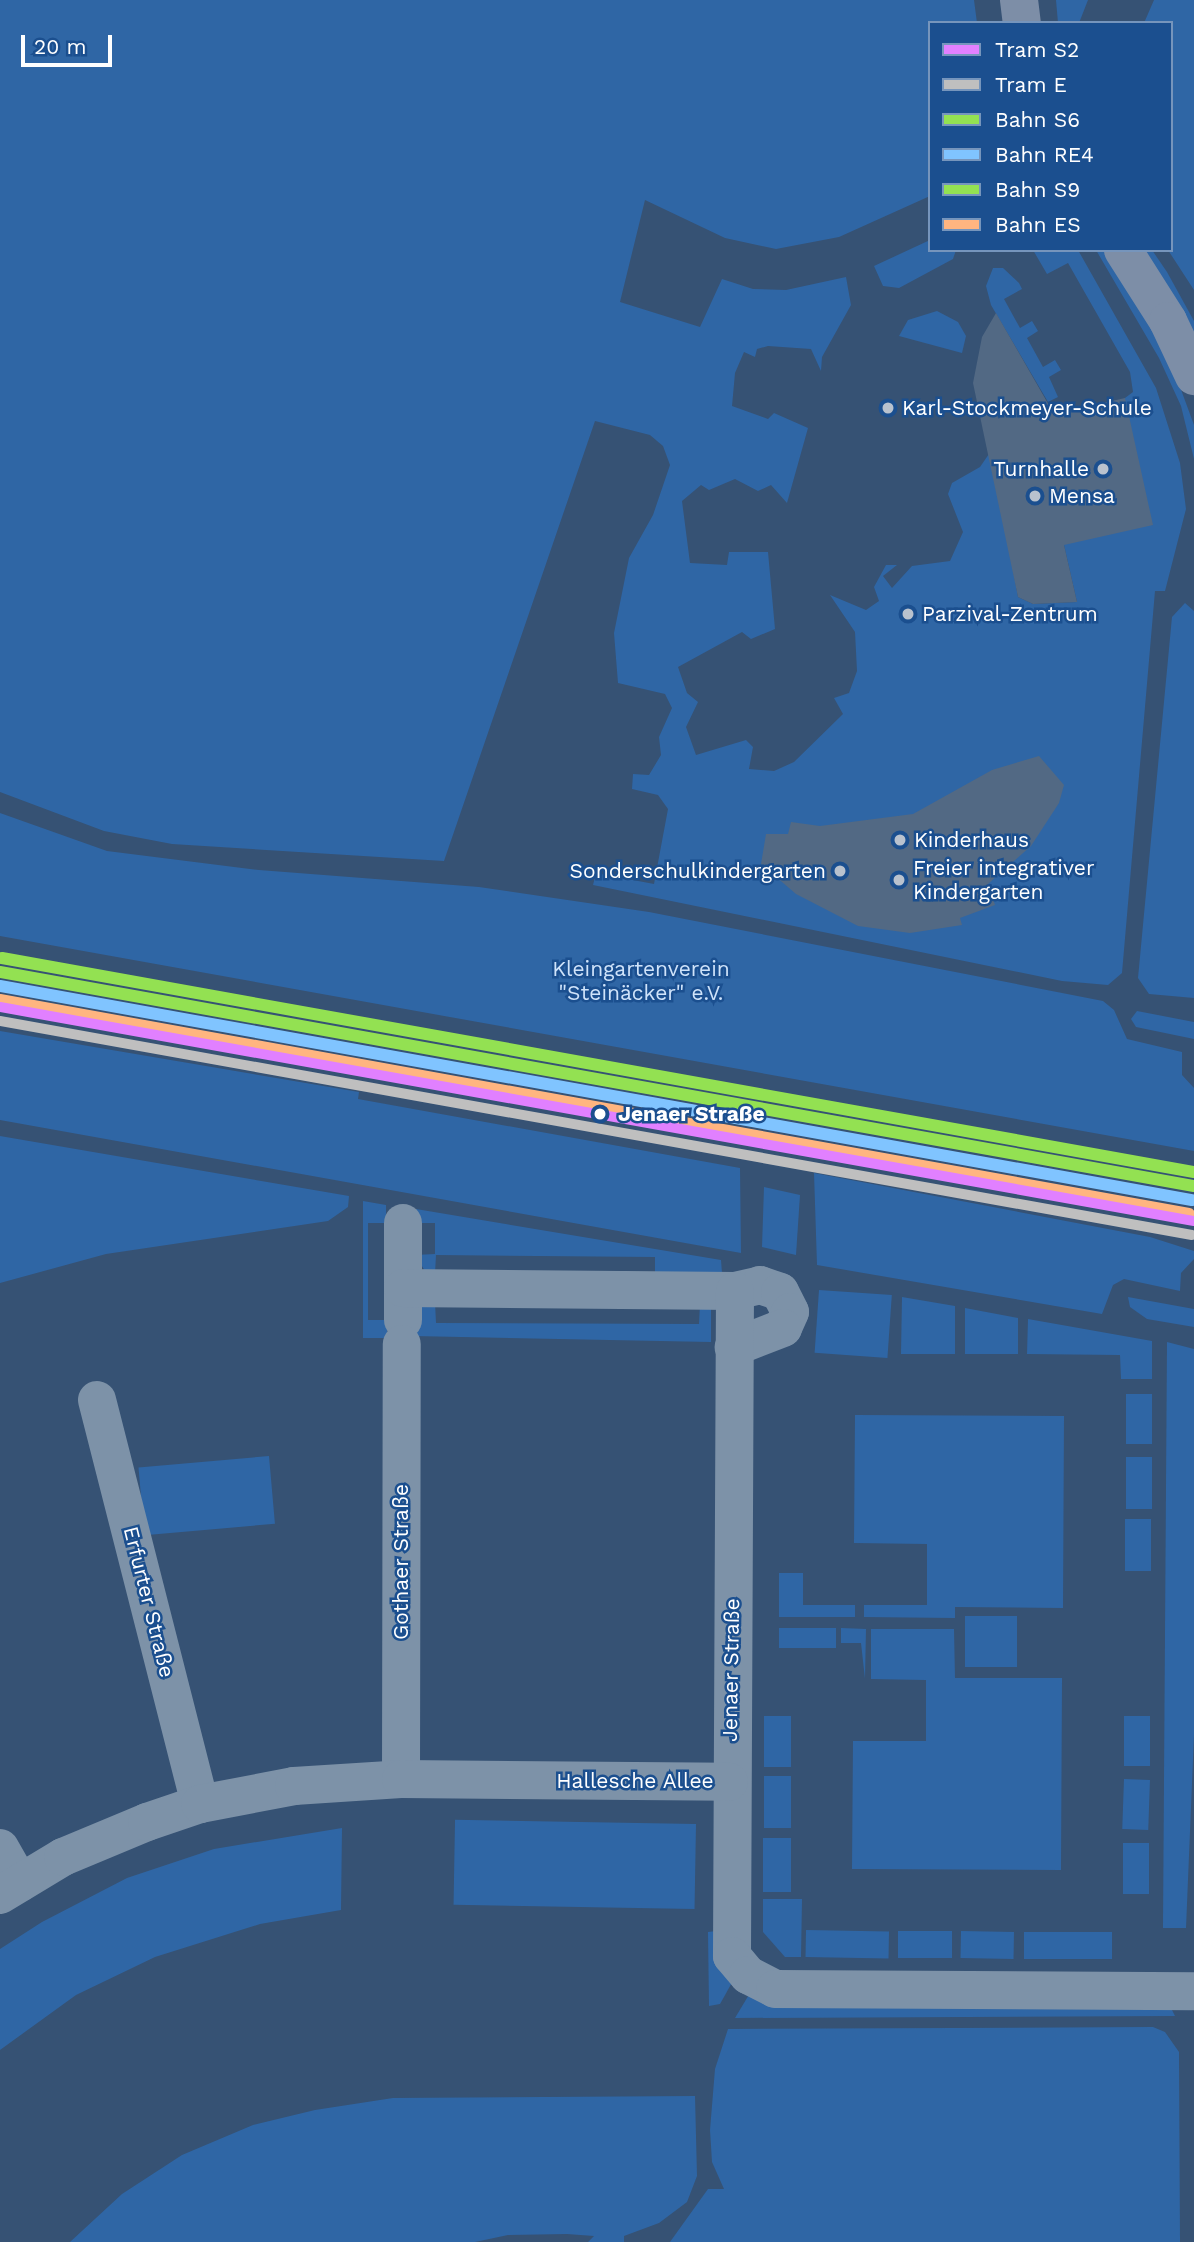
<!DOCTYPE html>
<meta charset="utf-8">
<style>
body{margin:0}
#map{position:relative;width:1194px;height:2242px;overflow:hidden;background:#365274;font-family:"Work Sans",sans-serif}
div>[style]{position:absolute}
.green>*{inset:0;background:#2f66a5;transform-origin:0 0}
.building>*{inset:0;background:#526984}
.minor>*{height:38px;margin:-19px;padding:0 19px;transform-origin:19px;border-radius:19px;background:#7d92a8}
.major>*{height:38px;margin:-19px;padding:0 19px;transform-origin:19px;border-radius:19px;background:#7d8ea7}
.rail-1>*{height:12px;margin:-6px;padding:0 6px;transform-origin:6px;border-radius:6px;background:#93e152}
.rail-2>*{height:12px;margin:-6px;padding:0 6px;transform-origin:6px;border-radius:6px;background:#80c4ff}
.rail-3>*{height:12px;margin:-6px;padding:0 6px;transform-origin:6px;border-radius:6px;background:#93e152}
.rail-4>*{height:12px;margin:-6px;padding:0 6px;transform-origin:6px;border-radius:6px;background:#ffb580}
.tram-1>*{height:10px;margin:-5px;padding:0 5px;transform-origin:5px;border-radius:5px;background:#e180ff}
.tram-2>*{height:10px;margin:-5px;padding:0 5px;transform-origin:5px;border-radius:5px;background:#bfbfbf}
.dots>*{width:19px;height:19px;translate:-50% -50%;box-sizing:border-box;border:4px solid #1b4f8f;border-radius:50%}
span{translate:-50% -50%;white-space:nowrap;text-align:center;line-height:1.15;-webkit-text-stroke:5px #1b4f8f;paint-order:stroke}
.poi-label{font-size:21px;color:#fff}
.left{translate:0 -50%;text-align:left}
.right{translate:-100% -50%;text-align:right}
.park-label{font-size:21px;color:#cfe3fa}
.stop-label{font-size:21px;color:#fff;font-weight:700}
.street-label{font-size:21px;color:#fff}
.legend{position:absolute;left:928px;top:21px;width:245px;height:231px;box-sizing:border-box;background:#1b4f8f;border:2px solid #7695bc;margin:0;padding:9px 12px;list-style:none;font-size:21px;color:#fff}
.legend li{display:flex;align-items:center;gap:14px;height:35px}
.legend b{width:35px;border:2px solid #7695bc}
.scale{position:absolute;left:21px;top:35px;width:91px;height:32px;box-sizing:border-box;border:4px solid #fff;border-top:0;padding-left:9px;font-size:21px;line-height:24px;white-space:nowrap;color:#fff;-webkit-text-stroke:5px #1b4f8f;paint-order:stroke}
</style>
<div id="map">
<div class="green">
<i style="clip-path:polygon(0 0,974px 0,977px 23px,930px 23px,930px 196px,839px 237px,776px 249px,725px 238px,645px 200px,620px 302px,700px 327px,722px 279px,753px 289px,786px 290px,846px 277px,851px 305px,822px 357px,821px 371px,811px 349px,768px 346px,757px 349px,755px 357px,744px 352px,735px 373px,732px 406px,768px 419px,774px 413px,808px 428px,787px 503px,771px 485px,758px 491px,735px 479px,709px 490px,701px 485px,682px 501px,690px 563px,727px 565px,729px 552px,768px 552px,775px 629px,751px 639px,742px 632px,678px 667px,687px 693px,698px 702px,686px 727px,696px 755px,746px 740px,753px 747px,749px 769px,774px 771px,794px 762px,843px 714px,834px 698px,849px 693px,857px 671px,855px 632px,830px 595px,866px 610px,879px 601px,874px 587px,886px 565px,897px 565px,883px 576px,892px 588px,912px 566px,950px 561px,963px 532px,948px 494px,952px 483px,980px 467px,991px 451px,1018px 597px,1033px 604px,1077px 602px,1064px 545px,1125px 398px,1133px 392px,1130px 372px,1068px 263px,1047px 274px,1033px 250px,1078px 250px,1156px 388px,1180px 463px,1186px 509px,1165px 591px,1155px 591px,1122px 973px,1108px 985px,1062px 981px,593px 885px,596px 873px,654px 884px,668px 809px,658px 795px,632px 789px,633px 774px,649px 775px,661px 755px,659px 737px,672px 708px,665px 694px,618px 683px,614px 633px,629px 558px,653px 515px,670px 465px,663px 446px,650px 435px,595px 421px,444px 861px,172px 844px,104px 831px,0 792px)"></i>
<i style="clip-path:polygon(1056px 0,1088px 0,1079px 23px,1058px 23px)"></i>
<i style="clip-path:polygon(1154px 0,1194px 0,1194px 290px,1168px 250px,1171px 23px,1144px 23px)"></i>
<i style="clip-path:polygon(930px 240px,930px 250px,956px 250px,953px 259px,899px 288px,883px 286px,874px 266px)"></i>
<i style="clip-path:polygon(1096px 250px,1105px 250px,1139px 303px,1176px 376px,1194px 425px,1194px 459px,1181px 406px,1159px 358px)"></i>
<i style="clip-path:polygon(1144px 250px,1152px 250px,1167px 272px,1194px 321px,1194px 335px)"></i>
<i style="clip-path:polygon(993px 268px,1003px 268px,1019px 283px,1022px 289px,1004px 299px,1020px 328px,1032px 321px,1038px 331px,1027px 338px,1043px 367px,1055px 360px,1061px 370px,1049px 377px,1058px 397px,1048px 402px,991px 305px,986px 286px)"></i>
<i style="clip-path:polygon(937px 311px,958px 322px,966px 336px,962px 353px,899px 336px,908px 320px)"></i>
<i style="clip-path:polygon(1185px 603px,1194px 611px,1194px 998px,1149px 994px,1138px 978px,1172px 617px)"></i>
<i style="clip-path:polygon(0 813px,107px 851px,259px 870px,479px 887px,649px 912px,1103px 1001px,1114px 1010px,1127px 1039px,1182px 1052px,1182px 1075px,1194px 1088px,1194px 1151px,0 936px)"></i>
<i style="clip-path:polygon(1137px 1011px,1194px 1022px,1194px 1039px,1136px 1027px,1131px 1019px)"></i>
<i style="clip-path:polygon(0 1031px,359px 1092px,358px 1099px,740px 1168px,741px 1253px,0 1120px)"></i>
<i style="clip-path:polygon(0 1136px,349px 1196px,348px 1207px,328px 1221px,106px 1254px,0 1283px)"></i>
<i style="clip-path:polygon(814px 1173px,1150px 1237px,1194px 1251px,1194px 1259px,1181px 1273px,1180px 1291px,1124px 1279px,1113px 1285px,1102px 1314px,817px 1265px)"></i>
<i style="clip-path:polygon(764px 1187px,800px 1195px,796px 1255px,762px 1247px)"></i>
<i style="clip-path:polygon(363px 1201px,386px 1205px,386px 1223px,368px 1223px,368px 1320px,387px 1320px,387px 1338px,363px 1338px)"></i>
<i style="clip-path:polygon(416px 1209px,721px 1260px,722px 1273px,655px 1275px,655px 1257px,436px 1255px,435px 1274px,425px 1271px,415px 1255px,435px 1254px,435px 1223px,416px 1223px)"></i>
<i style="left:819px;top:1290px;width:73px;height:63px;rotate:4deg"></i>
<i style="clip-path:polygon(902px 1297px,955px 1306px,955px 1354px,901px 1354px)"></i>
<i style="clip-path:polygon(1128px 1297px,1194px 1309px,1194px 1327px,1147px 1319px,1130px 1307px)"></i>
<i style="clip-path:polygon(435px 1302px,436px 1323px,699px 1324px,700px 1304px,711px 1308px,711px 1342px,413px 1336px,422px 1305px)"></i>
<i style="clip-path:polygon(965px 1308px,1018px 1318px,1018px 1354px,965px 1354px)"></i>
<i style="clip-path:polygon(1028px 1319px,1152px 1341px,1152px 1379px,1121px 1379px,1120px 1355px,1027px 1354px)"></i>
<i style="clip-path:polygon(1167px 1342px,1194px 1349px,1194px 1735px,1186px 1928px,1163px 1928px)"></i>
<i style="left:1126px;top:1394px;width:26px;height:50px"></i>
<i style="clip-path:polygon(855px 1415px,1064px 1416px,1063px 1608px,955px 1607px,955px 1618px,864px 1617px,864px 1605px,927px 1605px,927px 1544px,854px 1543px)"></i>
<i style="left:269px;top:1456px;width:68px;height:131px;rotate:85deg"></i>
<i style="left:1126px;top:1457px;width:26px;height:52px"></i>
<i style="left:1125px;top:1519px;width:26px;height:52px"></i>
<i style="clip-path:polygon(779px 1573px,803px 1573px,803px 1605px,855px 1605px,855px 1617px,779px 1617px)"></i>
<i style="left:965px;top:1616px;width:52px;height:51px"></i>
<i style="left:779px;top:1628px;width:57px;height:20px"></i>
<i style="clip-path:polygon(841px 1628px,866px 1629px,865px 1679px,861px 1643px,841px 1643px)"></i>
<i style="clip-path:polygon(871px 1629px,954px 1629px,955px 1678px,1062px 1678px,1061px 1870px,852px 1869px,853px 1741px,926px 1741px,926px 1680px,871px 1679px)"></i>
<i style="left:764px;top:1716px;width:27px;height:51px"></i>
<i style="left:1124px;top:1716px;width:26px;height:50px"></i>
<i style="left:764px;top:1776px;width:27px;height:52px"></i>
<i style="left:1124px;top:1779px;width:26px;height:50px;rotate:2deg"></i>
<i style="left:696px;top:1824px;width:85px;height:241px;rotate:91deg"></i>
<i style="clip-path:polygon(342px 1828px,341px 1910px,260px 1924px,155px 1957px,76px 1995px,0 2050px,0 1949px,42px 1922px,127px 1878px,214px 1849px)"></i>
<i style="left:763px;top:1838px;width:28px;height:54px"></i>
<i style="left:1123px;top:1843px;width:26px;height:51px"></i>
<i style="clip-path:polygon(763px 1899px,802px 1899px,801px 1957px,785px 1957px,763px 1932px)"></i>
<i style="left:806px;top:1930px;width:83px;height:27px;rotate:1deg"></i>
<i style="clip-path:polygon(716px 1931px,734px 1979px,720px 2004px,709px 2006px,708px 1932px)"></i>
<i style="left:898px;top:1931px;width:54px;height:27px"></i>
<i style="left:961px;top:1931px;width:53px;height:27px;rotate:1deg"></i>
<i style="left:1024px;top:1932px;width:88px;height:27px"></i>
<i style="clip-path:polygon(750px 1993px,1171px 2008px,1175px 2016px,735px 2018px)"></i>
<i style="clip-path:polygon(1153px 2027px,1165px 2032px,1179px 2052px,1180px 2242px,670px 2242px,708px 2189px,724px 2189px,712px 2162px,710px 2130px,715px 2069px,728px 2029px)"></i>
<i style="clip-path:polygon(695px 2096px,697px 2176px,687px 2202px,659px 2223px,624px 2236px,624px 2242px,588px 2242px,594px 2236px,567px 2234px,508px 2235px,475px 2242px,70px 2242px,122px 2194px,182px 2155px,253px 2125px,315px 2110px,393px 2098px)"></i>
</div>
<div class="building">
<i style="clip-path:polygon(996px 313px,1054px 414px,1125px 398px,1153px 525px,1064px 545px,1077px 602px,1033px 604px,1018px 597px,973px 383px,982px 337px)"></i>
<i style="clip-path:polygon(1039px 756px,1064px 785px,1059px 803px,1031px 846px,988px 884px,995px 905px,960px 918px,962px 925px,910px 933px,858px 926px,796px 894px,761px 864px,766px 834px,788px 834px,791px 822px,820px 826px,913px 814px,992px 770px)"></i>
</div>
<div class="minor">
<i style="left:403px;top:1223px;width:97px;rotate:90deg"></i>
<i style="left:403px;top:1288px;width:332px;rotate:0.5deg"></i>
<i style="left:735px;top:1291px;width:26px;rotate:-13deg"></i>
<i style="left:760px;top:1285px;width:21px;rotate:19deg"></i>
<i style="left:780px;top:1292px;width:22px;rotate:63deg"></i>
<i style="left:790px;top:1312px;width:17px;rotate:114deg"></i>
<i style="left:783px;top:1328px;width:53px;rotate:158.8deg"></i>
<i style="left:735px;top:1291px;width:665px;rotate:90.26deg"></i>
<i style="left:732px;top:1956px;width:25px;rotate:50deg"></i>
<i style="left:748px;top:1975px;width:30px;rotate:27deg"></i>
<i style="left:775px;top:1989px;width:419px;rotate:0.3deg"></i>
<i style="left:97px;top:1400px;width:417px;rotate:75.7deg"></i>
<i style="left:401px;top:1779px;width:435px;rotate:-89.9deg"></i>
<i style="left:0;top:1848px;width:40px;rotate:60.3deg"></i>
<i style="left:0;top:1895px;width:74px;rotate:-31.1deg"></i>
<i style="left:63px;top:1857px;width:91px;rotate:-22.6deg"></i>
<i style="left:147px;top:1822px;width:56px;rotate:-18.8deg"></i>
<i style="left:200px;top:1804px;width:96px;rotate:-10.8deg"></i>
<i style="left:294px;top:1786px;width:107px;rotate:-3.7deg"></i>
<i style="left:401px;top:1779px;width:328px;rotate:0.5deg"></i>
</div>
<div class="major">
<i style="left:1019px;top:0;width:23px;rotate:83deg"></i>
<i style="left:1123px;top:250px;width:84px;rotate:57.6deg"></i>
<i style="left:1168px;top:321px;width:61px;rotate:64.7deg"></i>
</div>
<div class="rail-1">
<i style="left:0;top:972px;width:1213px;rotate:10.16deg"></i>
</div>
<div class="rail-2">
<i style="left:0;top:986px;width:1211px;rotate:10.18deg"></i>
</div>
<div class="rail-3">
<i style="left:2px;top:958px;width:1211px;rotate:10.18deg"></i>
</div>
<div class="rail-4">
<i style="left:0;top:1000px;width:1208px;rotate:10.2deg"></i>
</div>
<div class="tram-1">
<i style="left:0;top:1007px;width:1213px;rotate:10.16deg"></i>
</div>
<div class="tram-2">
<i style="left:0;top:1021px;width:1211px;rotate:10.18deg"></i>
</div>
<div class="dots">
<i style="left:888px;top:408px;background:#b9c2ce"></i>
<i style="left:1103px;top:469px;background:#b9c2ce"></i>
<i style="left:1035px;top:496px;background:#b9c2ce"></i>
<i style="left:908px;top:614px;background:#b9c2ce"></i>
<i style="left:900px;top:840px;background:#b9c2ce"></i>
<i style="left:840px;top:871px;background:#b9c2ce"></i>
<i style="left:899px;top:880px;background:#b9c2ce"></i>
<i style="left:600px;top:1114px;background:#fff"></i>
</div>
<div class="poi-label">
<span class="left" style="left:902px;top:408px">Karl-Stockmeyer-Schule</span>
<span class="right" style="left:1089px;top:469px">Turnhalle</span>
<span class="left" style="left:1049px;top:496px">Mensa</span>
<span class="left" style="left:922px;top:614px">Parzival-Zentrum</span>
<span class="left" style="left:914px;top:840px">Kinderhaus</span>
<span class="left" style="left:913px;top:880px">Freier integrativer<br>Kindergarten</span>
<span class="right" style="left:826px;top:871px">Sonderschulkindergarten</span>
</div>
<div class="park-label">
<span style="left:641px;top:981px">Kleingartenverein<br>"Steinäcker" e.V.</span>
</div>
<div class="stop-label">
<span class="left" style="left:618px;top:1114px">Jenaer Straße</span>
</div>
<div class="street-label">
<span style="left:401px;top:1562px;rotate:-90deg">Gothaer Straße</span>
<span style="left:149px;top:1602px;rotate:76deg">Erfurter Straße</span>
<span style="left:731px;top:1670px;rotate:-89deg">Jenaer Straße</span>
<span style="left:635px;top:1781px">Hallesche Allee</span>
</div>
<ul class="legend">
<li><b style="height:9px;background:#e180ff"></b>Tram S2</li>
<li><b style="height:9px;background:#bfbfbf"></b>Tram E</li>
<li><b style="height:9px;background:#93e152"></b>Bahn S6</li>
<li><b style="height:9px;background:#80c4ff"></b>Bahn RE4</li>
<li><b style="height:9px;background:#93e152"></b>Bahn S9</li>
<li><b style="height:9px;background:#ffb580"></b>Bahn ES</li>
</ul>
<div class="scale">20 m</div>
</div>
